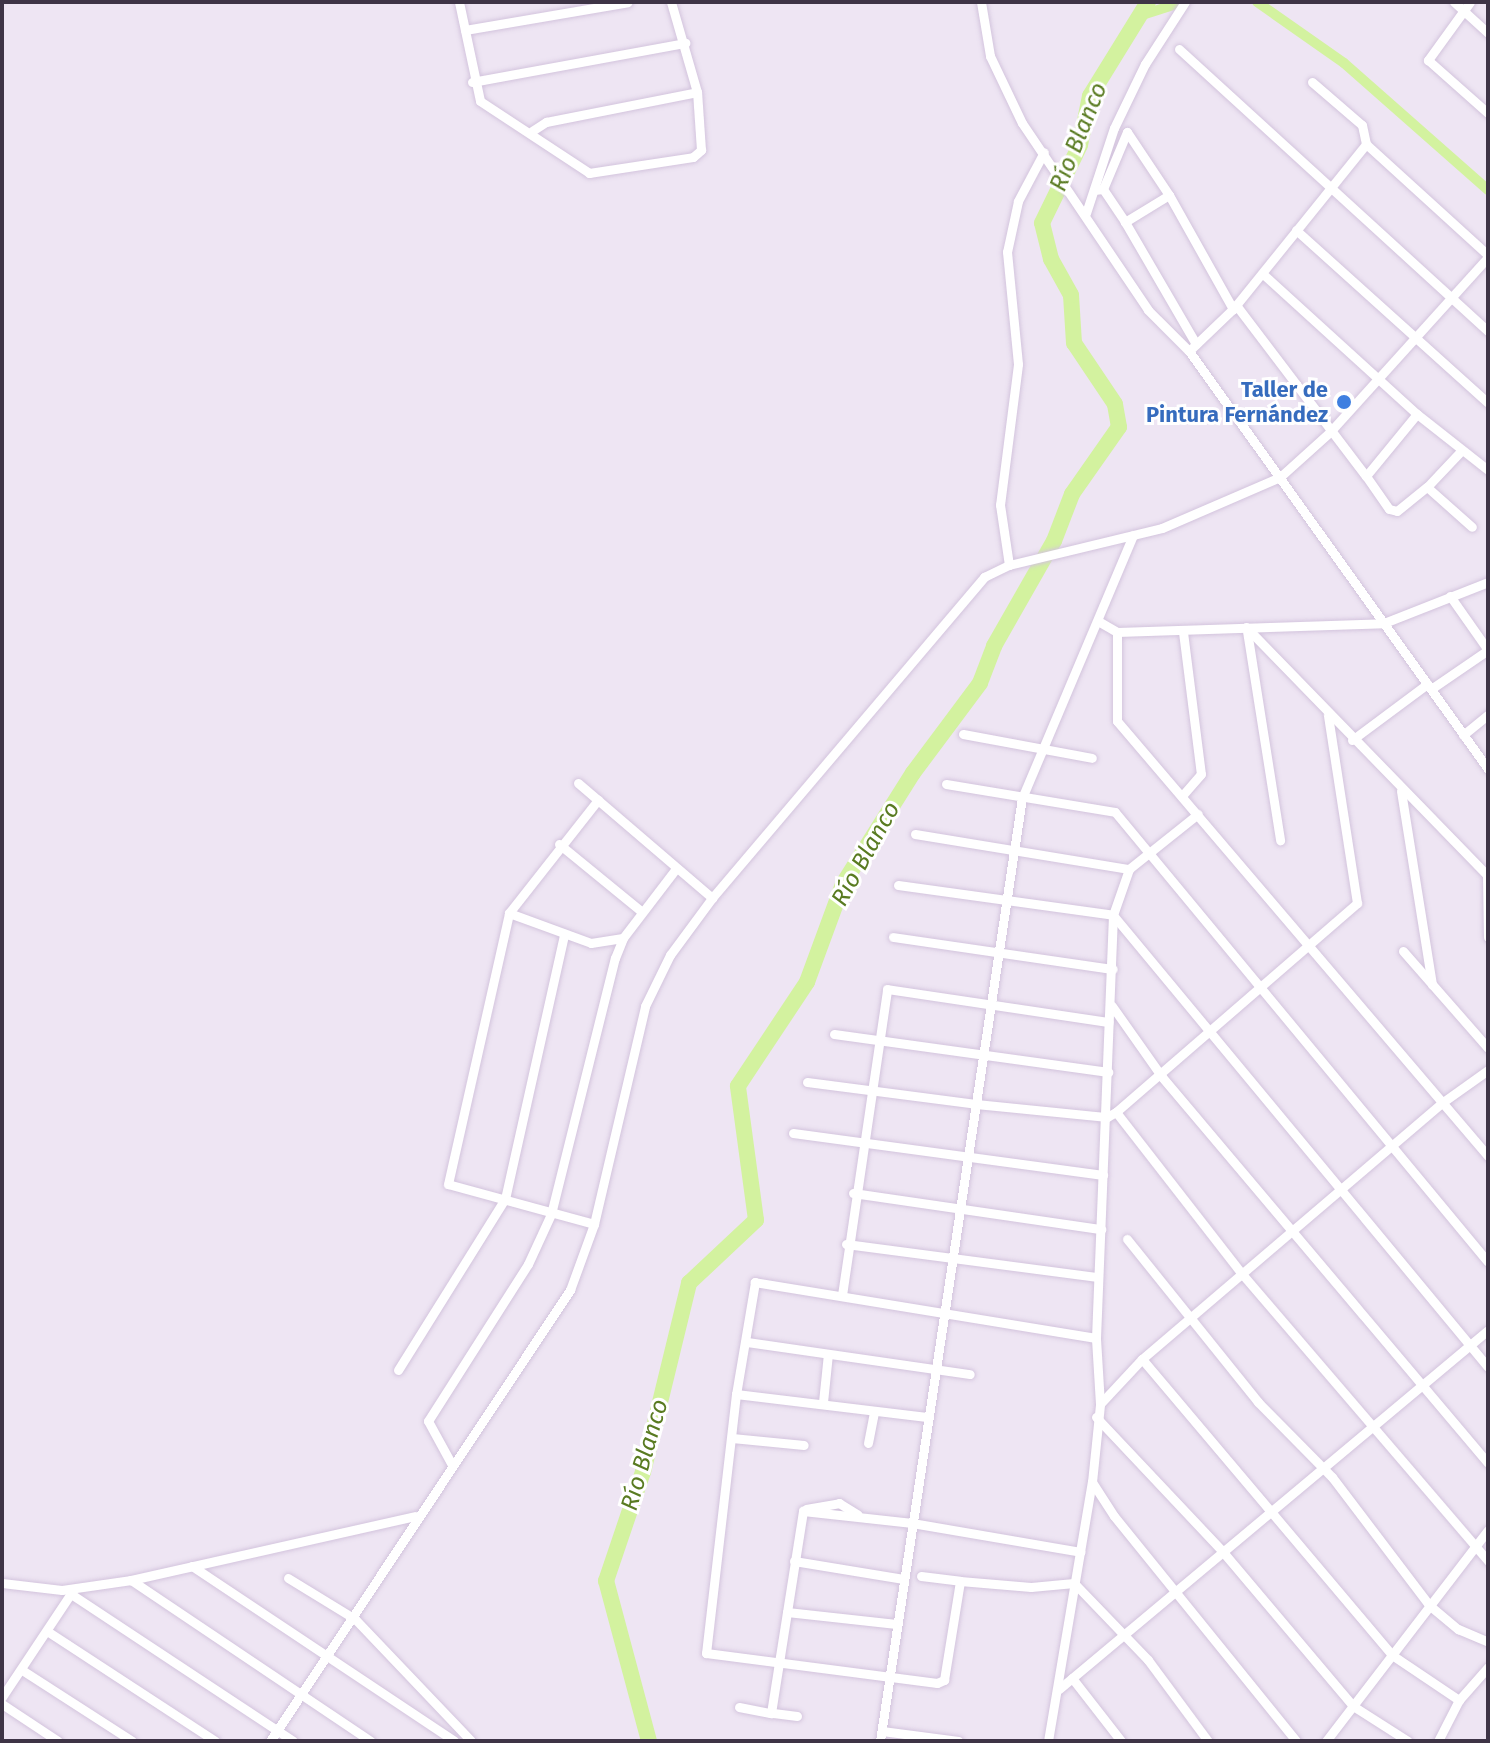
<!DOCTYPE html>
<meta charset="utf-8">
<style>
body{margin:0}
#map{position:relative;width:1490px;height:1743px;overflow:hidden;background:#eee5f3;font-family:"Fira Sans",sans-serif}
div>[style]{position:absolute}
.canal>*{height:10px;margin:-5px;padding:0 5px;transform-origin:5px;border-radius:5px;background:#d3f29f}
.river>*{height:16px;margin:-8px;padding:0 8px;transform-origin:8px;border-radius:8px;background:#d3f29f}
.roads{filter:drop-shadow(0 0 2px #d3c4dd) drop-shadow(0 0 2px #d3c4dd)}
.minor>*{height:9px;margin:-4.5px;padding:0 4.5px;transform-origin:4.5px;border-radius:4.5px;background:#fff}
.dots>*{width:22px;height:22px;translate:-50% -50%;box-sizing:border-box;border:4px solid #fff;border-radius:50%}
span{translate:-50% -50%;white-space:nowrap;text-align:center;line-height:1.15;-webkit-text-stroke:6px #fff;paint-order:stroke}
.shop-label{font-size:22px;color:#366cbe;font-weight:700}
.right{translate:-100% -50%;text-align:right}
.water-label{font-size:24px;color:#597b21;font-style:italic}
.frame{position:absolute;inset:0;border:4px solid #3e3446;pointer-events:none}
</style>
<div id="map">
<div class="canal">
<i style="left:1257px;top:2px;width:106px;rotate:35deg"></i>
<i style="left:1344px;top:63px;width:192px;rotate:41.4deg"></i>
<i style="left:1139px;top:16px;width:46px;rotate:-17.7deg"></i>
</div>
<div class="river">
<i style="left:649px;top:1741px;width:166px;rotate:-105deg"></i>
<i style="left:606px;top:1581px;width:115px;rotate:-71.3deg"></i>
<i style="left:643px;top:1472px;width:195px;rotate:-76.3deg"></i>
<i style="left:689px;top:1283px;width:92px;rotate:-43.2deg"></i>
<i style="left:756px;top:1220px;width:135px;rotate:-97.7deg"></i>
<i style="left:738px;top:1086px;width:125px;rotate:-56.4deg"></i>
<i style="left:807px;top:982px;width:104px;rotate:-69.8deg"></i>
<i style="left:843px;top:884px;width:131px;rotate:-57.8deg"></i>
<i style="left:913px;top:773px;width:112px;rotate:-53.3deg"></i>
<i style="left:980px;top:683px;width:40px;rotate:-69deg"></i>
<i style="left:994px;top:646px;width:121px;rotate:-60.3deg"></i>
<i style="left:1054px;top:541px;width:50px;rotate:-69deg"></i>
<i style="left:1072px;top:494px;width:82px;rotate:-55deg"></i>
<i style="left:1119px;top:427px;width:23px;rotate:-100deg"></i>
<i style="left:1115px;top:404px;width:73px;rotate:-123.9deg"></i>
<i style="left:1074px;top:343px;width:48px;rotate:-93.6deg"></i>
<i style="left:1071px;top:295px;width:41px;rotate:-119.1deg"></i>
<i style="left:1051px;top:259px;width:37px;rotate:-104deg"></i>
<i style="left:1042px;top:223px;width:87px;rotate:-64deg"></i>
<i style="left:1080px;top:145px;width:50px;rotate:-78.5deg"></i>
<i style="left:1090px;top:96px;width:110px;rotate:-58.3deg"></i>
</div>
<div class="roads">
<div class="minor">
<i style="left:459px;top:2px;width:101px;rotate:78deg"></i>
<i style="left:480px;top:101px;width:131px;rotate:33.4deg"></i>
<i style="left:589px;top:173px;width:105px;rotate:-8.7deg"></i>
<i style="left:693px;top:157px;width:11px;rotate:-41deg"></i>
<i style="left:701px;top:150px;width:58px;rotate:-93.9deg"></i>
<i style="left:697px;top:92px;width:94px;rotate:-106.1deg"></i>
<i style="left:981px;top:2px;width:55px;rotate:80.5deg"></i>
<i style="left:990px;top:56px;width:74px;rotate:64.5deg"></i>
<i style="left:1022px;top:123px;width:225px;rotate:56deg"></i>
<i style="left:1148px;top:310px;width:58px;rotate:45deg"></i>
<i style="left:1189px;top:351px;width:514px;rotate:54.42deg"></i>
<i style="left:1454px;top:2px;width:46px;rotate:42.4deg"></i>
<i style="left:1470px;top:2px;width:72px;rotate:125.9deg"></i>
<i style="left:1428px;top:60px;width:80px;rotate:41.5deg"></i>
<i style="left:465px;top:30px;width:165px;rotate:-9.7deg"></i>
<i style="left:1179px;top:49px;width:418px;rotate:42.4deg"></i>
<i style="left:472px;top:82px;width:217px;rotate:-10.4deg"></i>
<i style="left:1312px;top:82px;width:66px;rotate:40.7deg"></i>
<i style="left:1362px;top:125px;width:19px;rotate:78deg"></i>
<i style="left:1366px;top:144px;width:165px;rotate:42.3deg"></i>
<i style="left:532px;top:131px;width:17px;rotate:-33deg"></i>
<i style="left:546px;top:122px;width:154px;rotate:-11.2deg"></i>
<i style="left:1103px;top:189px;width:40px;rotate:56deg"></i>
<i style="left:1094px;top:190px;width:9px;rotate:-6deg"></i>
<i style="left:1103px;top:189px;width:62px;rotate:-67.2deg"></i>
<i style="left:1127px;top:132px;width:76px;rotate:56.3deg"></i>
<i style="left:1169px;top:195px;width:131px;rotate:60.7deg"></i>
<i style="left:1169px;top:195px;width:52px;rotate:148.5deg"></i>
<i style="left:1125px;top:222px;width:141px;rotate:59.8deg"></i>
<i style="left:1086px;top:213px;width:89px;rotate:-71.8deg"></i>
<i style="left:1114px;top:128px;width:71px;rotate:-64.2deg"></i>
<i style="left:1145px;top:64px;width:74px;rotate:-57.2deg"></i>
<i style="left:1296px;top:230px;width:258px;rotate:42deg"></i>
<i style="left:1263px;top:274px;width:208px;rotate:42.3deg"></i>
<i style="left:1417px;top:414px;width:90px;rotate:38.3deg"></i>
<i style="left:1236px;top:305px;width:215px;rotate:52.8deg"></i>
<i style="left:1366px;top:476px;width:80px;rotate:-50.6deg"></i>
<i style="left:1189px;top:351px;width:61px;rotate:-43.7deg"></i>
<i style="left:1233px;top:309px;width:212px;rotate:-51.1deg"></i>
<i style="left:1366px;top:476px;width:40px;rotate:55.1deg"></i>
<i style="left:1389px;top:509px;width:8px;rotate:14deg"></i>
<i style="left:1397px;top:511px;width:38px;rotate:-39deg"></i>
<i style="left:1427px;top:487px;width:60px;rotate:41.6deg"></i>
<i style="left:1427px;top:487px;width:50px;rotate:-46.6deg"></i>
<i style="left:1009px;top:565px;width:61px;rotate:-98.5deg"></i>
<i style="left:1000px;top:505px;width:142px;rotate:-82.7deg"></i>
<i style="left:1018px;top:364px;width:113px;rotate:-95.6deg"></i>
<i style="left:1007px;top:252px;width:52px;rotate:-77.8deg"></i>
<i style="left:1018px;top:201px;width:55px;rotate:-62deg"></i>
<i style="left:1450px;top:596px;width:66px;rotate:54.9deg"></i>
<i style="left:1098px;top:621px;width:22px;rotate:30deg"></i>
<i style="left:1117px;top:632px;width:267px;rotate:-1.9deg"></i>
<i style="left:1384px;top:623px;width:112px;rotate:-21.5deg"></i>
<i style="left:1246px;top:627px;width:347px;rotate:45.8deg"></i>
<i style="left:1247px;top:631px;width:212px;rotate:81deg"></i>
<i style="left:1117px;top:632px;width:89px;rotate:90deg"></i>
<i style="left:1117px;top:721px;width:572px;rotate:49.54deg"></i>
<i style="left:1183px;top:632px;width:143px;rotate:82.8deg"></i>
<i style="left:1201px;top:774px;width:28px;rotate:131deg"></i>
<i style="left:1431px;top:689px;width:69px;rotate:-34.4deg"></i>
<i style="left:963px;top:734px;width:131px;rotate:10.5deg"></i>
<i style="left:1463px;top:735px;width:32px;rotate:-39deg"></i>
<i style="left:1352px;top:740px;width:94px;rotate:-36.7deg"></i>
<i style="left:578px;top:783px;width:177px;rotate:40.6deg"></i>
<i style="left:946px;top:784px;width:171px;rotate:9.4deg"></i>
<i style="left:1115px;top:812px;width:584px;rotate:50.35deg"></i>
<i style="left:1401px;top:791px;width:196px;rotate:80.9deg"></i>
<i style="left:915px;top:834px;width:217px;rotate:9.3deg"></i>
<i style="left:559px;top:844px;width:107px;rotate:39.3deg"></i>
<i style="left:1487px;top:875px;width:62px;rotate:89.1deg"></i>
<i style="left:898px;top:885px;width:217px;rotate:7.9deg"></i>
<i style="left:1113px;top:915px;width:587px;rotate:50.32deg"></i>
<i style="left:509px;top:913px;width:87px;rotate:20.1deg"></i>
<i style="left:591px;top:943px;width:32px;rotate:-9deg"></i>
<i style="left:893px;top:937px;width:222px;rotate:8.3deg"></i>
<i style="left:1403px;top:951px;width:129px;rotate:48.8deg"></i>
<i style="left:1112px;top:1006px;width:87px;rotate:54.8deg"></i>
<i style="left:1162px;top:1077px;width:505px;rotate:49.82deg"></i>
<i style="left:834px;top:1034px;width:277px;rotate:7.9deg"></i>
<i style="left:807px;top:1082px;width:170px;rotate:7.4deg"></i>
<i style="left:976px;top:1104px;width:132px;rotate:5.7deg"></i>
<i style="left:1107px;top:1117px;width:10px;rotate:-29deg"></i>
<i style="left:1116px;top:1112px;width:319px;rotate:-40.9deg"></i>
<i style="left:1357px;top:903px;width:190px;rotate:-98.8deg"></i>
<i style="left:1116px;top:1112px;width:207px;rotate:52.1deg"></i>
<i style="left:1243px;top:1275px;width:377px;rotate:49.4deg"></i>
<i style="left:793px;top:1133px;width:313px;rotate:7.7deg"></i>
<i style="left:853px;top:1193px;width:251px;rotate:8.3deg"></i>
<i style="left:594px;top:1224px;width:151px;rotate:-164.7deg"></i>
<i style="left:448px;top:1184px;width:278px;rotate:-77.3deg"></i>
<i style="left:509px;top:913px;width:144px;rotate:-51.8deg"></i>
<i style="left:1127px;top:1239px;width:209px;rotate:51.2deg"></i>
<i style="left:1258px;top:1402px;width:105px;rotate:45.4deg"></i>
<i style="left:1332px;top:1477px;width:161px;rotate:52.8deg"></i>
<i style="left:1429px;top:1605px;width:38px;rotate:40deg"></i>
<i style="left:1458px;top:1629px;width:33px;rotate:23deg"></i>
<i style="left:846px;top:1244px;width:254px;rotate:7.5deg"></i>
<i style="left:842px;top:1295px;width:309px;rotate:-81.6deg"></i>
<i style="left:887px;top:989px;width:224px;rotate:8.5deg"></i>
<i style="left:1096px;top:1338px;width:346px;rotate:-170.7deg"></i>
<i style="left:755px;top:1282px;width:114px;rotate:99.6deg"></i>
<i style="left:736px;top:1394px;width:261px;rotate:96.6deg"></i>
<i style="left:706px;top:1653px;width:233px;rotate:7.4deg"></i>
<i style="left:937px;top:1683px;width:8px;rotate:-23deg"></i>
<i style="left:944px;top:1680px;width:100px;rotate:-80.8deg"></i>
<i style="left:960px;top:1581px;width:71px;rotate:4.8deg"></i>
<i style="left:1031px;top:1587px;width:43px;rotate:-5.3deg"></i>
<i style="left:1074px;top:1583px;width:107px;rotate:46.1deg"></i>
<i style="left:1148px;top:1660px;width:101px;rotate:53.5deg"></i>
<i style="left:747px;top:1342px;width:225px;rotate:8.2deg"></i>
<i style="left:1142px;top:1359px;width:387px;rotate:49.8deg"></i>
<i style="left:1392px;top:1655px;width:81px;rotate:33.9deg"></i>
<i style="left:398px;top:1370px;width:202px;rotate:-58deg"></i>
<i style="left:505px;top:1199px;width:271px;rotate:-77.4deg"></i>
<i style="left:736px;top:1394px;width:190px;rotate:6.9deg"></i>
<i style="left:823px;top:1402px;width:48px;rotate:-84.1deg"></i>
<i style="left:1100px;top:1404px;width:62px;rotate:-47deg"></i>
<i style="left:1142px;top:1359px;width:396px;rotate:-40.5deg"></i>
<i style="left:1443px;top:1102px;width:55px;rotate:-35.4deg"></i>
<i style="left:1096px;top:1417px;width:185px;rotate:46.7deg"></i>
<i style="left:1223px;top:1552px;width:202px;rotate:49.8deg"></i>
<i style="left:1353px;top:1706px;width:65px;rotate:32.5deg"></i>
<i style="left:732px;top:1438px;width:72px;rotate:5.6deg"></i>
<i style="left:868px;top:1443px;width:31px;rotate:-79deg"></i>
<i style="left:451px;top:1463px;width:48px;rotate:-118.7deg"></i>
<i style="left:428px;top:1421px;width:186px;rotate:-57.5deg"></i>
<i style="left:528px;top:1264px;width:55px;rotate:-65.3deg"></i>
<i style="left:551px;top:1214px;width:264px;rotate:-76deg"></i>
<i style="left:615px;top:958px;width:22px;rotate:-68deg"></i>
<i style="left:623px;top:938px;width:86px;rotate:-52.6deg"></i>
<i style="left:1092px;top:1482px;width:40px;rotate:57.1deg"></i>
<i style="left:1114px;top:1516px;width:289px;rotate:51deg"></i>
<i style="left:806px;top:1509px;width:34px;rotate:-10deg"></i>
<i style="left:839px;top:1503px;width:22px;rotate:32deg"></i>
<i style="left:803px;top:1511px;width:110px;rotate:6.3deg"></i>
<i style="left:912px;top:1523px;width:171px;rotate:9.7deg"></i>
<i style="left:794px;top:1561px;width:111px;rotate:9.3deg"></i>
<i style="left:192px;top:1566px;width:315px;rotate:33.7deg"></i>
<i style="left:921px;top:1576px;width:39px;rotate:7deg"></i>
<i style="left:288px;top:1578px;width:79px;rotate:31.5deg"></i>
<i style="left:355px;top:1619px;width:168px;rotate:46.4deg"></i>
<i style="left:131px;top:1580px;width:289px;rotate:33.9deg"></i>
<i style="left:2px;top:1583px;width:60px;rotate:6.7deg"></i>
<i style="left:62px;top:1590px;width:70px;rotate:-8.2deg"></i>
<i style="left:131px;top:1580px;width:291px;rotate:-12.7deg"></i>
<i style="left:71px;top:1594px;width:266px;rotate:33.5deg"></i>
<i style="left:787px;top:1612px;width:110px;rotate:6.3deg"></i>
<i style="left:47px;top:1631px;width:201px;rotate:33.2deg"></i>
<i style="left:22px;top:1670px;width:131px;rotate:32.8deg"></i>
<i style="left:1072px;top:1678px;width:80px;rotate:52.1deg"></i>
<i style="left:1059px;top:1689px;width:559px;rotate:-39.92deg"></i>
<i style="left:2px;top:1697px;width:128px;rotate:-56.4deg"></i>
<i style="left:2px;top:1704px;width:67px;rotate:33.5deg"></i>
<i style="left:739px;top:1707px;width:33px;rotate:11deg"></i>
<i style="left:797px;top:1716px;width:26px;rotate:-173deg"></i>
<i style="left:771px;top:1713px;width:205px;rotate:-81deg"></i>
<i style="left:882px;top:1731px;width:77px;rotate:7.5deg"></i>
<i style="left:270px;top:1741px;width:542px;rotate:-56.37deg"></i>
<i style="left:570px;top:1290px;width:70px;rotate:-70deg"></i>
<i style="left:594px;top:1224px;width:224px;rotate:-76.8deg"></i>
<i style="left:645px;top:1006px;width:57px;rotate:-63.9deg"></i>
<i style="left:670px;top:955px;width:71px;rotate:-53.6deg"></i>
<i style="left:712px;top:898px;width:421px;rotate:-49.7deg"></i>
<i style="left:984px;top:577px;width:28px;rotate:-26deg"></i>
<i style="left:1009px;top:565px;width:157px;rotate:-13.6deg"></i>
<i style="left:1162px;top:528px;width:129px;rotate:-23.4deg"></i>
<i style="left:1280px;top:477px;width:67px;rotate:-42deg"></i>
<i style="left:1330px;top:432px;width:236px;rotate:-47.9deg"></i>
<i style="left:880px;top:1741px;width:954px;rotate:-81.44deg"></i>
<i style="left:1022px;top:798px;width:285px;rotate:-67.1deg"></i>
<i style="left:1048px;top:1741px;width:263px;rotate:-80.4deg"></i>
<i style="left:1092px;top:1482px;width:78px;rotate:-84.1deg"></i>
<i style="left:1100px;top:1404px;width:66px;rotate:-93.5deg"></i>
<i style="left:1096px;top:1338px;width:423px;rotate:-87.7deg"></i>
<i style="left:1113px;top:915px;width:49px;rotate:-70.8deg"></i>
<i style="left:1129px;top:869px;width:88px;rotate:-38.6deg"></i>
<i style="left:1326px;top:1741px;width:266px;rotate:-52.5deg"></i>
<i style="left:1438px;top:1741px;width:46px;rotate:-62.9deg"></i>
<i style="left:1459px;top:1700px;width:44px;rotate:-48.7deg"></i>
</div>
</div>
<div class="dots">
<i style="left:1344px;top:402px;background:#3f7fe0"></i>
</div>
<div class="shop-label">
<span class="right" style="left:1328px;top:402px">Taller de<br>Pintura Fernández</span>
</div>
<div class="water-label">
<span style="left:1079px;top:137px;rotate:-68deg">Río Blanco</span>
<span style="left:866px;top:854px;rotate:-61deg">Río Blanco</span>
<span style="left:645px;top:1455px;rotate:-74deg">Río Blanco</span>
</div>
<div class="frame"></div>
</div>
